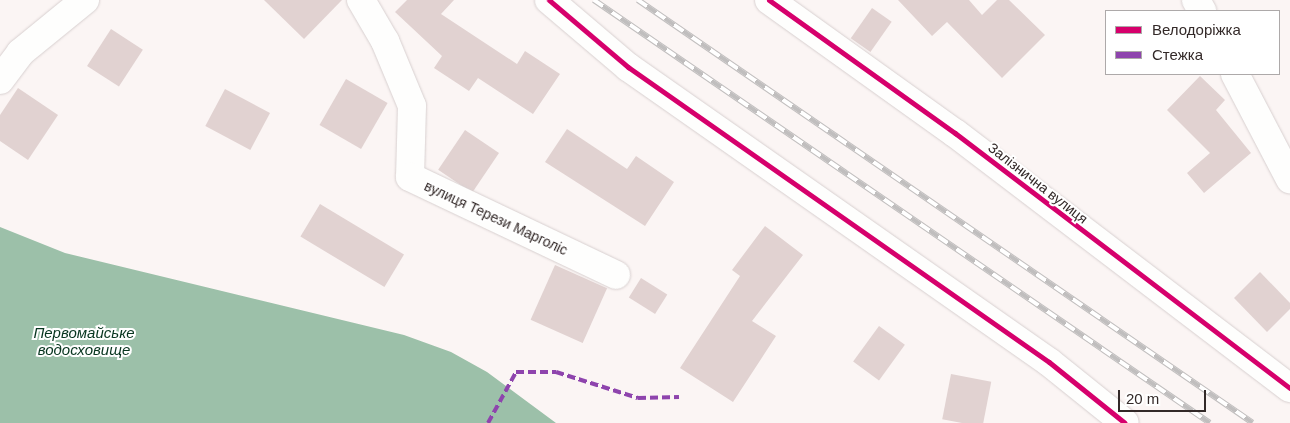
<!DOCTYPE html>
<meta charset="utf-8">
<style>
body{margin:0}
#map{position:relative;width:1290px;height:423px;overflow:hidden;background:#fbf5f4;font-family:Arial,sans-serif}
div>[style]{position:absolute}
.water>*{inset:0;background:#9cc0a9}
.building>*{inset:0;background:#e1d2d1;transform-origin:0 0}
.roads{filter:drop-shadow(0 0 1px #d8d0d0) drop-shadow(0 0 1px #d8d0d0)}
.minor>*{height:28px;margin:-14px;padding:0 14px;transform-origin:14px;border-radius:14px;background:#fefefd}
.tertiary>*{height:28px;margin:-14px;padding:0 14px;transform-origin:14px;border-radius:14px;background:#fefefd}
.rail>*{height:5.5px;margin-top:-2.75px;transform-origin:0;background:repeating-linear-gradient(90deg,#fff 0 11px,#c0bebe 0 22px);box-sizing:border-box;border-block:1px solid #c0bebe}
.quiet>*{height:4px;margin-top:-2px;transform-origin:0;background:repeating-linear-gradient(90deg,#8e44ad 0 8px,transparent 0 12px)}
.cycleway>*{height:5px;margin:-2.5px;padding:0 2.5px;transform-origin:2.5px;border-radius:2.5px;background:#d6006c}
span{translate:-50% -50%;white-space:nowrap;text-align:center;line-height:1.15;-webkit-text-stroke:4px #fff;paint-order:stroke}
.street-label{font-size:14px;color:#332928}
.water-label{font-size:15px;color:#07351f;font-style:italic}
.legend{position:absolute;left:1105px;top:10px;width:175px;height:65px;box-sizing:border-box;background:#fff;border:1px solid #ada9a9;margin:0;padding:6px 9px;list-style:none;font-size:15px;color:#332928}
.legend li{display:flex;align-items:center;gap:10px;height:25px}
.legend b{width:25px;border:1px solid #ada9a9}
.scale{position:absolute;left:1118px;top:390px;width:88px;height:22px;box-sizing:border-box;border:2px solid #332928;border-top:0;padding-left:6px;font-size:15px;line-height:18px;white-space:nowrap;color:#332928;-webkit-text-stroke:4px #fff;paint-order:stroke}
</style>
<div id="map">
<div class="water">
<i style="clip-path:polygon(0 227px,65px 253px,404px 335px,451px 352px,487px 372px,556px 423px,0 423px)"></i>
</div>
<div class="building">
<i style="clip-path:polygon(264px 0,342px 0,304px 39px)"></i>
<i style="clip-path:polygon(407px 0,454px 0,441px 14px,517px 64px,525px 51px,560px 74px,533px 114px,478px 78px,469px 91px,434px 68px,442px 56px,395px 12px)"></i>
<i style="clip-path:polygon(898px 0,969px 0,982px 15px,997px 0,1009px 0,1045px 35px,1002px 78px,947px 22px,932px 36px)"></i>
<i style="left:872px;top:8px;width:24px;height:37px;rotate:35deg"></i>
<i style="left:111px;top:29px;width:38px;height:44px;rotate:33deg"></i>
<i style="clip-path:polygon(1200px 76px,1225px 100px,1216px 110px,1251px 153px,1204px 193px,1187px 173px,1210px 153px,1167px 110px)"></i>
<i style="left:346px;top:79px;width:48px;height:53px;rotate:30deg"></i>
<i style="clip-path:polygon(18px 88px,58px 115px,28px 160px,0 141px,0 115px)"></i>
<i style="left:225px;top:89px;width:51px;height:42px;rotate:28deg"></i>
<i style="clip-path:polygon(567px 129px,627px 169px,636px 156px,674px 182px,645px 226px,545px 162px)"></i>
<i style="left:465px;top:130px;width:41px;height:48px;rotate:34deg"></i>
<i style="left:320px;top:204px;width:98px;height:38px;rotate:31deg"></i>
<i style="clip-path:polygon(765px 226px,803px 255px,752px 321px,776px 336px,733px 402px,680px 368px,740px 276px,732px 270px)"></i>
<i style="left:555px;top:265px;width:57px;height:60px;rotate:24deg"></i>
<i style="clip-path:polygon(1260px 272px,1290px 303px,1290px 309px,1267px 332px,1234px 298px)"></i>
<i style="left:641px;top:278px;width:31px;height:23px;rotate:32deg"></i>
<i style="left:879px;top:326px;width:32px;height:44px;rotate:36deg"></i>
<i style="left:951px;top:374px;width:41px;height:46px;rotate:11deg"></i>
</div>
<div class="roads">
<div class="minor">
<i style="left:361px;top:0;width:48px;rotate:59.7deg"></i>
<i style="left:385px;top:41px;width:70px;rotate:67.4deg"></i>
<i style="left:412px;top:106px;width:71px;rotate:91.6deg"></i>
<i style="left:410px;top:177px;width:228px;rotate:25.4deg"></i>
<i style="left:549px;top:0;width:104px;rotate:40.3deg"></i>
<i style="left:628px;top:67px;width:514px;rotate:35.02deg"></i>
<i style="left:1049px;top:362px;width:97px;rotate:38.8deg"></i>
<i style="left:769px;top:0;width:229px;rotate:35.6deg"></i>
<i style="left:955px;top:133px;width:421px;rotate:37.3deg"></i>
<i style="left:0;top:80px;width:34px;rotate:-53deg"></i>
<i style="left:20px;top:53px;width:84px;rotate:-39.2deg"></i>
</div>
<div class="tertiary">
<i style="left:1196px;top:0;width:13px;rotate:61deg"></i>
<i style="left:1235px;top:74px;width:119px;rotate:62.4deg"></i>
</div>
</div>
<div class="rail">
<i style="left:594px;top:0;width:747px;rotate:34.48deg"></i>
<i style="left:638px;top:0;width:746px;rotate:34.52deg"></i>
</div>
<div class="quiet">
<i style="left:488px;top:423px;width:58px;rotate:-61.2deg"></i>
<i style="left:516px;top:372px;width:40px"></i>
<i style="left:556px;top:372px;width:86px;rotate:17.6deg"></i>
<i style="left:638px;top:398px;width:41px;rotate:-1.4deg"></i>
</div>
<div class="cycleway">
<i style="left:549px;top:0;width:104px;rotate:40.3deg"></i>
<i style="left:628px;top:67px;width:514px;rotate:35.02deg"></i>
<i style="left:1049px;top:362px;width:97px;rotate:38.8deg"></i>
<i style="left:769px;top:0;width:229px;rotate:35.6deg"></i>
<i style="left:955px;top:133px;width:421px;rotate:37.3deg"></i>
</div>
<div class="street-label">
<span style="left:1038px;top:183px;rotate:38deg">Залізнична вулиця</span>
<span style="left:496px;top:218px;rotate:25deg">вулиця Терези Марголіс</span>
</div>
<div class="water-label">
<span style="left:84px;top:341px">Первомайське<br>водосховище</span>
</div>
<ul class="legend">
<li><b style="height:6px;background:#d6006c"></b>Велодоріжка</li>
<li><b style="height:6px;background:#8e44ad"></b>Стежка</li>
</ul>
<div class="scale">20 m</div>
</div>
